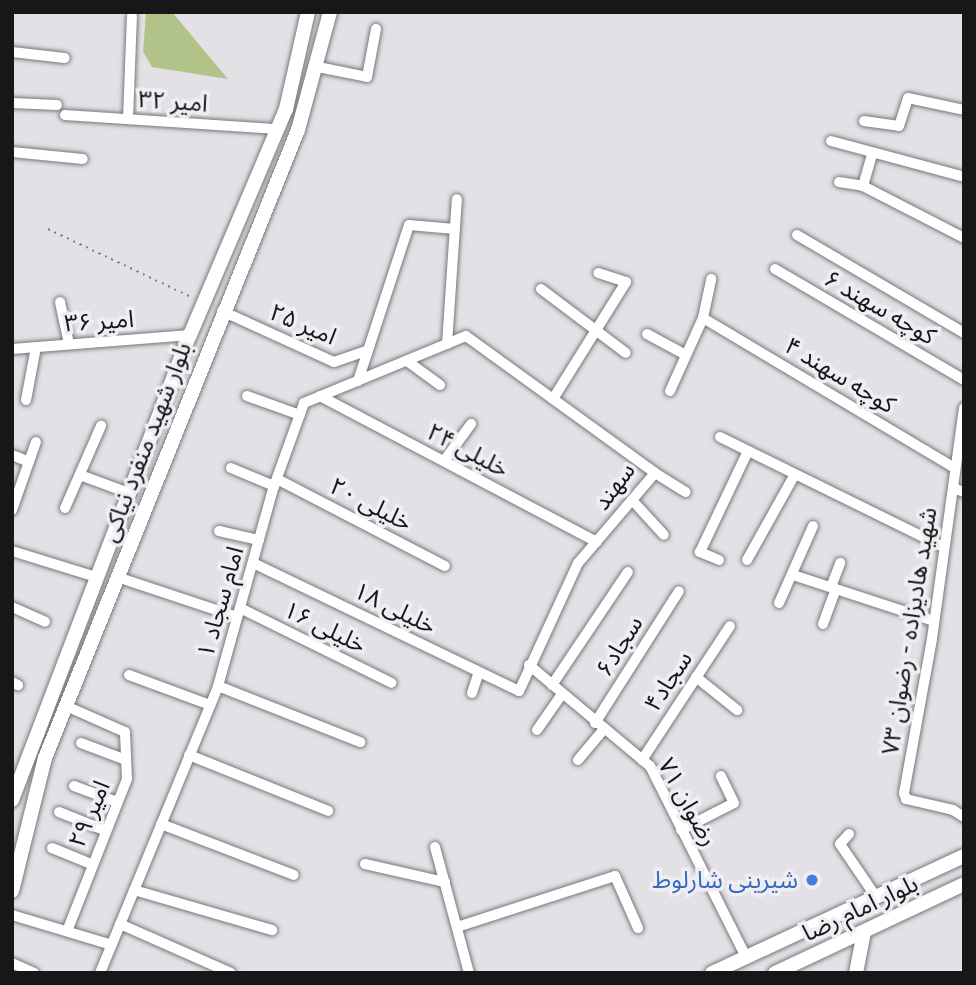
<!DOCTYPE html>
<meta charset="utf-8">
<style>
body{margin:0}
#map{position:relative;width:976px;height:985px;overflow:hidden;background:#e4e1e6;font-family:"IBM Plex Serif","Noto Sans Arabic",serif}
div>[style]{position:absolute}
.green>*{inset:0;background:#b2c38a}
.path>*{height:2px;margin-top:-1px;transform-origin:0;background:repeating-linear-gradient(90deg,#7d7b7e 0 2px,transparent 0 7px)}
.roads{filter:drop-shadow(0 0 2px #79777b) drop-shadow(0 0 2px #79777b)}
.street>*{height:10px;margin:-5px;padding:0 5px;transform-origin:5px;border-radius:5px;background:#fff}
.secondary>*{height:14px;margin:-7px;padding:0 7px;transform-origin:7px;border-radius:7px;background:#fff}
.primary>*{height:14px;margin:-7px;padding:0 7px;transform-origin:7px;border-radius:7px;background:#fff}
.dots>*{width:19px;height:19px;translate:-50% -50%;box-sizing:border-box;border:4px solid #f1eef3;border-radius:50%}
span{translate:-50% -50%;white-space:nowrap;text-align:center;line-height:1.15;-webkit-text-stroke:7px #f1eef3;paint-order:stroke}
.street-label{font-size:24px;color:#171618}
.shop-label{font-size:24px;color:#366cbe}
.right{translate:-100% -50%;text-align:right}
.frame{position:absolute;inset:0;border:14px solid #171618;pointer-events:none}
</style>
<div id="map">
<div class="green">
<i style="clip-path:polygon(146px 12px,172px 12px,228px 79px,152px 67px,143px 52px)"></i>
</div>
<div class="path">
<i style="left:48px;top:229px;width:161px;rotate:25.4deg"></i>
</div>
<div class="roads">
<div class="street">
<i style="left:12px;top:52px;width:53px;rotate:6.5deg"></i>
<i style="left:318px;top:67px;width:50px;rotate:11.5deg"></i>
<i style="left:367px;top:77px;width:49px;rotate:-79.4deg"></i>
<i style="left:12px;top:103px;width:45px;rotate:2.5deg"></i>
<i style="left:65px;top:115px;width:213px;rotate:3.8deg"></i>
<i style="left:128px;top:119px;width:103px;rotate:-87.8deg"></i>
<i style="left:864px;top:121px;width:35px;rotate:8deg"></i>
<i style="left:899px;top:126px;width:29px;rotate:-72deg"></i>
<i style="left:908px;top:98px;width:57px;rotate:12.1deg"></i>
<i style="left:831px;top:141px;width:138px;rotate:15.1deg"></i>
<i style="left:12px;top:152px;width:71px;rotate:5.6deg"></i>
<i style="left:839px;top:182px;width:24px;rotate:9deg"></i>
<i style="left:863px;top:186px;width:114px;rotate:27.2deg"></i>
<i style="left:863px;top:186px;width:35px;rotate:-74deg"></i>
<i style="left:797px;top:235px;width:194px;rotate:30.4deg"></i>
<i style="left:775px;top:269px;width:219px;rotate:30.4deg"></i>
<i style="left:541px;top:289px;width:106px;rotate:37deg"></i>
<i style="left:60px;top:302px;width:43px;rotate:77.9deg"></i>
<i style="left:222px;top:311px;width:123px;rotate:24.5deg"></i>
<i style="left:334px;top:362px;width:36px;rotate:-19deg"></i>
<i style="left:703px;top:318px;width:293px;rotate:30.8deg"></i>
<i style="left:647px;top:334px;width:44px;rotate:28.3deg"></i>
<i style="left:447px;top:344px;width:145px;rotate:-86.1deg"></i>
<i style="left:12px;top:349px;width:179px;rotate:-4.5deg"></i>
<i style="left:407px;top:361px;width:41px;rotate:36deg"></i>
<i style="left:358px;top:381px;width:164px;rotate:-71.9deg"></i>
<i style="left:409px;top:225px;width:46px;rotate:5deg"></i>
<i style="left:670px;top:391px;width:80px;rotate:-65.7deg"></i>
<i style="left:703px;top:318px;width:40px;rotate:-78deg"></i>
<i style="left:247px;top:396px;width:56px;rotate:19.7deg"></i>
<i style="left:320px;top:396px;width:313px;rotate:27.8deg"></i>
<i style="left:553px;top:399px;width:138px;rotate:-58deg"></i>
<i style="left:626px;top:282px;width:29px;rotate:-162deg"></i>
<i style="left:26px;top:400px;width:54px;rotate:-79.3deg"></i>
<i style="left:964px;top:408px;width:233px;rotate:97.9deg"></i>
<i style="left:932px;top:639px;width:157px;rotate:100.3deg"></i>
<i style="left:904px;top:793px;width:6px;rotate:72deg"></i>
<i style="left:906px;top:799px;width:48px;rotate:13.2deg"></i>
<i style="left:953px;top:810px;width:13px;rotate:32deg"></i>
<i style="left:720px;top:437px;width:250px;rotate:26.2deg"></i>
<i style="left:12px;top:455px;width:18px;rotate:22deg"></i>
<i style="left:444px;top:461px;width:46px;rotate:-53.9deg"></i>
<i style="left:231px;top:468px;width:47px;rotate:22.7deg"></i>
<i style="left:655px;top:473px;width:36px;rotate:32deg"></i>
<i style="left:80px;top:475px;width:52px;rotate:20.2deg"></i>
<i style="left:277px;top:479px;width:189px;rotate:27.4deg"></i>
<i style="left:953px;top:488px;width:12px;rotate:20deg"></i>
<i style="left:632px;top:500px;width:47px;rotate:47.6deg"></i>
<i style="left:65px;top:508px;width:90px;rotate:-66.3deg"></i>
<i style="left:12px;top:510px;width:72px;rotate:-70.6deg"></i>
<i style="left:219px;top:531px;width:41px;rotate:12.7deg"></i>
<i style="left:12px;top:551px;width:88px;rotate:17.2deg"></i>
<i style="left:719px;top:560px;width:21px;rotate:-157deg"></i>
<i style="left:700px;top:552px;width:112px;rotate:-64.6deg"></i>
<i style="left:747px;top:560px;width:98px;rotate:-60.8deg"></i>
<i style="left:793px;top:575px;width:148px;rotate:18.1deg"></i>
<i style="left:117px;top:577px;width:126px;rotate:18.4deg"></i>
<i style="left:831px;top:587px;width:26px;rotate:-69deg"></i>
<i style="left:779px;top:603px;width:84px;rotate:-66.2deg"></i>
<i style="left:12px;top:607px;width:36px;rotate:24deg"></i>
<i style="left:240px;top:608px;width:169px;rotate:26.3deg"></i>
<i style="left:823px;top:624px;width:37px;rotate:-70deg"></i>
<i style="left:529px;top:665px;width:158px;rotate:39.9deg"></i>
<i style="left:650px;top:766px;width:214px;rotate:63.3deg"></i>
<i style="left:129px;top:675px;width:86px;rotate:20.3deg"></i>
<i style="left:696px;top:677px;width:53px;rotate:38.8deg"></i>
<i style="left:12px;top:682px;width:7px;rotate:27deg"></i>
<i style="left:552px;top:685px;width:136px;rotate:-56.1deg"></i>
<i style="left:218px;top:686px;width:153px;rotate:21.5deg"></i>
<i style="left:472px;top:693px;width:22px;rotate:-72deg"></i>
<i style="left:66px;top:706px;width:64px;rotate:23.8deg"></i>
<i style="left:125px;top:732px;width:47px;rotate:87.6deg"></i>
<i style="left:127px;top:779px;width:163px;rotate:111.5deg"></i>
<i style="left:595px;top:723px;width:156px;rotate:-57.5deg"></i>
<i style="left:537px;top:730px;width:44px;rotate:-55.2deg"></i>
<i style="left:81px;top:743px;width:48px;rotate:20.7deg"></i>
<i style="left:189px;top:755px;width:150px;rotate:21.9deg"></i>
<i style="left:578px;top:760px;width:39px;rotate:-50deg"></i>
<i style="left:642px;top:760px;width:160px;rotate:-56.7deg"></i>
<i style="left:74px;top:786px;width:46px;rotate:20.4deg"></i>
<i style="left:59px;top:812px;width:48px;rotate:21.8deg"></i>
<i style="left:161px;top:824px;width:142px;rotate:21deg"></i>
<i style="left:681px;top:830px;width:59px;rotate:-27deg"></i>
<i style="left:734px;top:803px;width:30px;rotate:-116deg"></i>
<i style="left:849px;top:834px;width:13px;rotate:132deg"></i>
<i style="left:840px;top:844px;width:64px;rotate:55.8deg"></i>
<i style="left:435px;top:847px;width:131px;rotate:74.9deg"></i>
<i style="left:52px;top:848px;width:42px;rotate:22.3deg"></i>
<i style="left:365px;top:864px;width:82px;rotate:12.7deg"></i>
<i style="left:134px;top:890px;width:144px;rotate:16.2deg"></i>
<i style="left:12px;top:915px;width:104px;rotate:16.7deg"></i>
<i style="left:120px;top:924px;width:121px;rotate:23.8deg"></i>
<i style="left:457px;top:927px;width:166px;rotate:-17.9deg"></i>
<i style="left:615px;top:876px;width:57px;rotate:66.1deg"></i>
<i style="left:12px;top:963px;width:24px;rotate:24deg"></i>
<i style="left:100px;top:973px;width:310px;rotate:-67.6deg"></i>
<i style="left:218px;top:686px;width:208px;rotate:-74.4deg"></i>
<i style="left:274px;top:486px;width:88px;rotate:-70.1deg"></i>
<i style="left:304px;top:403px;width:175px;rotate:-22.5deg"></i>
<i style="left:466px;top:336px;width:233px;rotate:35.9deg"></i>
<i style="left:655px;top:473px;width:118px;rotate:130.5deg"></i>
<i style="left:578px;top:563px;width:141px;rotate:114.7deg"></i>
<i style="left:519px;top:691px;width:295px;rotate:-154.3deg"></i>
</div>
<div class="secondary">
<i style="left:856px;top:973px;width:42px;rotate:-79deg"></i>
</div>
<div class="primary">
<i style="left:12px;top:800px;width:498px;rotate:-69.1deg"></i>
<i style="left:190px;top:335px;width:246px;rotate:-67deg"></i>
<i style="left:286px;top:109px;width:99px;rotate:-77.2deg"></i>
<i style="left:12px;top:891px;width:137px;rotate:-76.1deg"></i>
<i style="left:45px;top:758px;width:677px;rotate:-68.06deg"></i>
<i style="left:298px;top:130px;width:122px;rotate:-74.8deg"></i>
<i style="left:712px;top:973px;width:278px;rotate:-24.9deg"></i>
<i style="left:775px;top:973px;width:209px;rotate:-25.2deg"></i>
</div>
</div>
<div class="dots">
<i style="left:812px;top:880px;background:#3f7fe0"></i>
</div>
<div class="street-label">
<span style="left:173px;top:101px;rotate:4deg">امیر ۳۲</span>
<span style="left:880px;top:307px;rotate:30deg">کوچه سهند ۶</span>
<span style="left:99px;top:321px;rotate:-4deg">امیر ۳۶</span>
<span style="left:303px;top:324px;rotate:23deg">امیر ۲۵</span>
<span style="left:840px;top:375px;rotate:31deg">کوچه سهند ۴</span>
<span style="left:146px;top:442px;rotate:-69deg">بلوار شهید منفرد نیاکی</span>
<span style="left:468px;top:450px;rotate:28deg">خلیلی ۲۴</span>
<span style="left:614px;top:486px;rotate:-53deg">سهند</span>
<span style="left:371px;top:504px;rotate:27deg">خلیلی ۲۰</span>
<span style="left:220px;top:602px;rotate:-74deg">امام سجاد ۱</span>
<span style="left:395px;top:608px;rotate:26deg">خلیلی ۱۸</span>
<span style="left:325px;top:627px;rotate:26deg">خلیلی ۱۶</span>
<span style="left:909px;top:631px;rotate:-81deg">شهید هادیزاده - رضوان ۷۳</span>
<span style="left:619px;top:646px;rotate:-58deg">سجاد۶</span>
<span style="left:668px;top:681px;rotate:-57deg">سجاد۴</span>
<span style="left:688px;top:802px;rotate:61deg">رضوان ۷۱</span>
<span style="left:89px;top:814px;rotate:-67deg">امیر ۲۹</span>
<span style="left:860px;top:908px;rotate:-25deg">بلوار امام رضا</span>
</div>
<div class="shop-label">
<span class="right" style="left:798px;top:880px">شیرینی شارلوط</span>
</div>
<div class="frame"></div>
</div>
